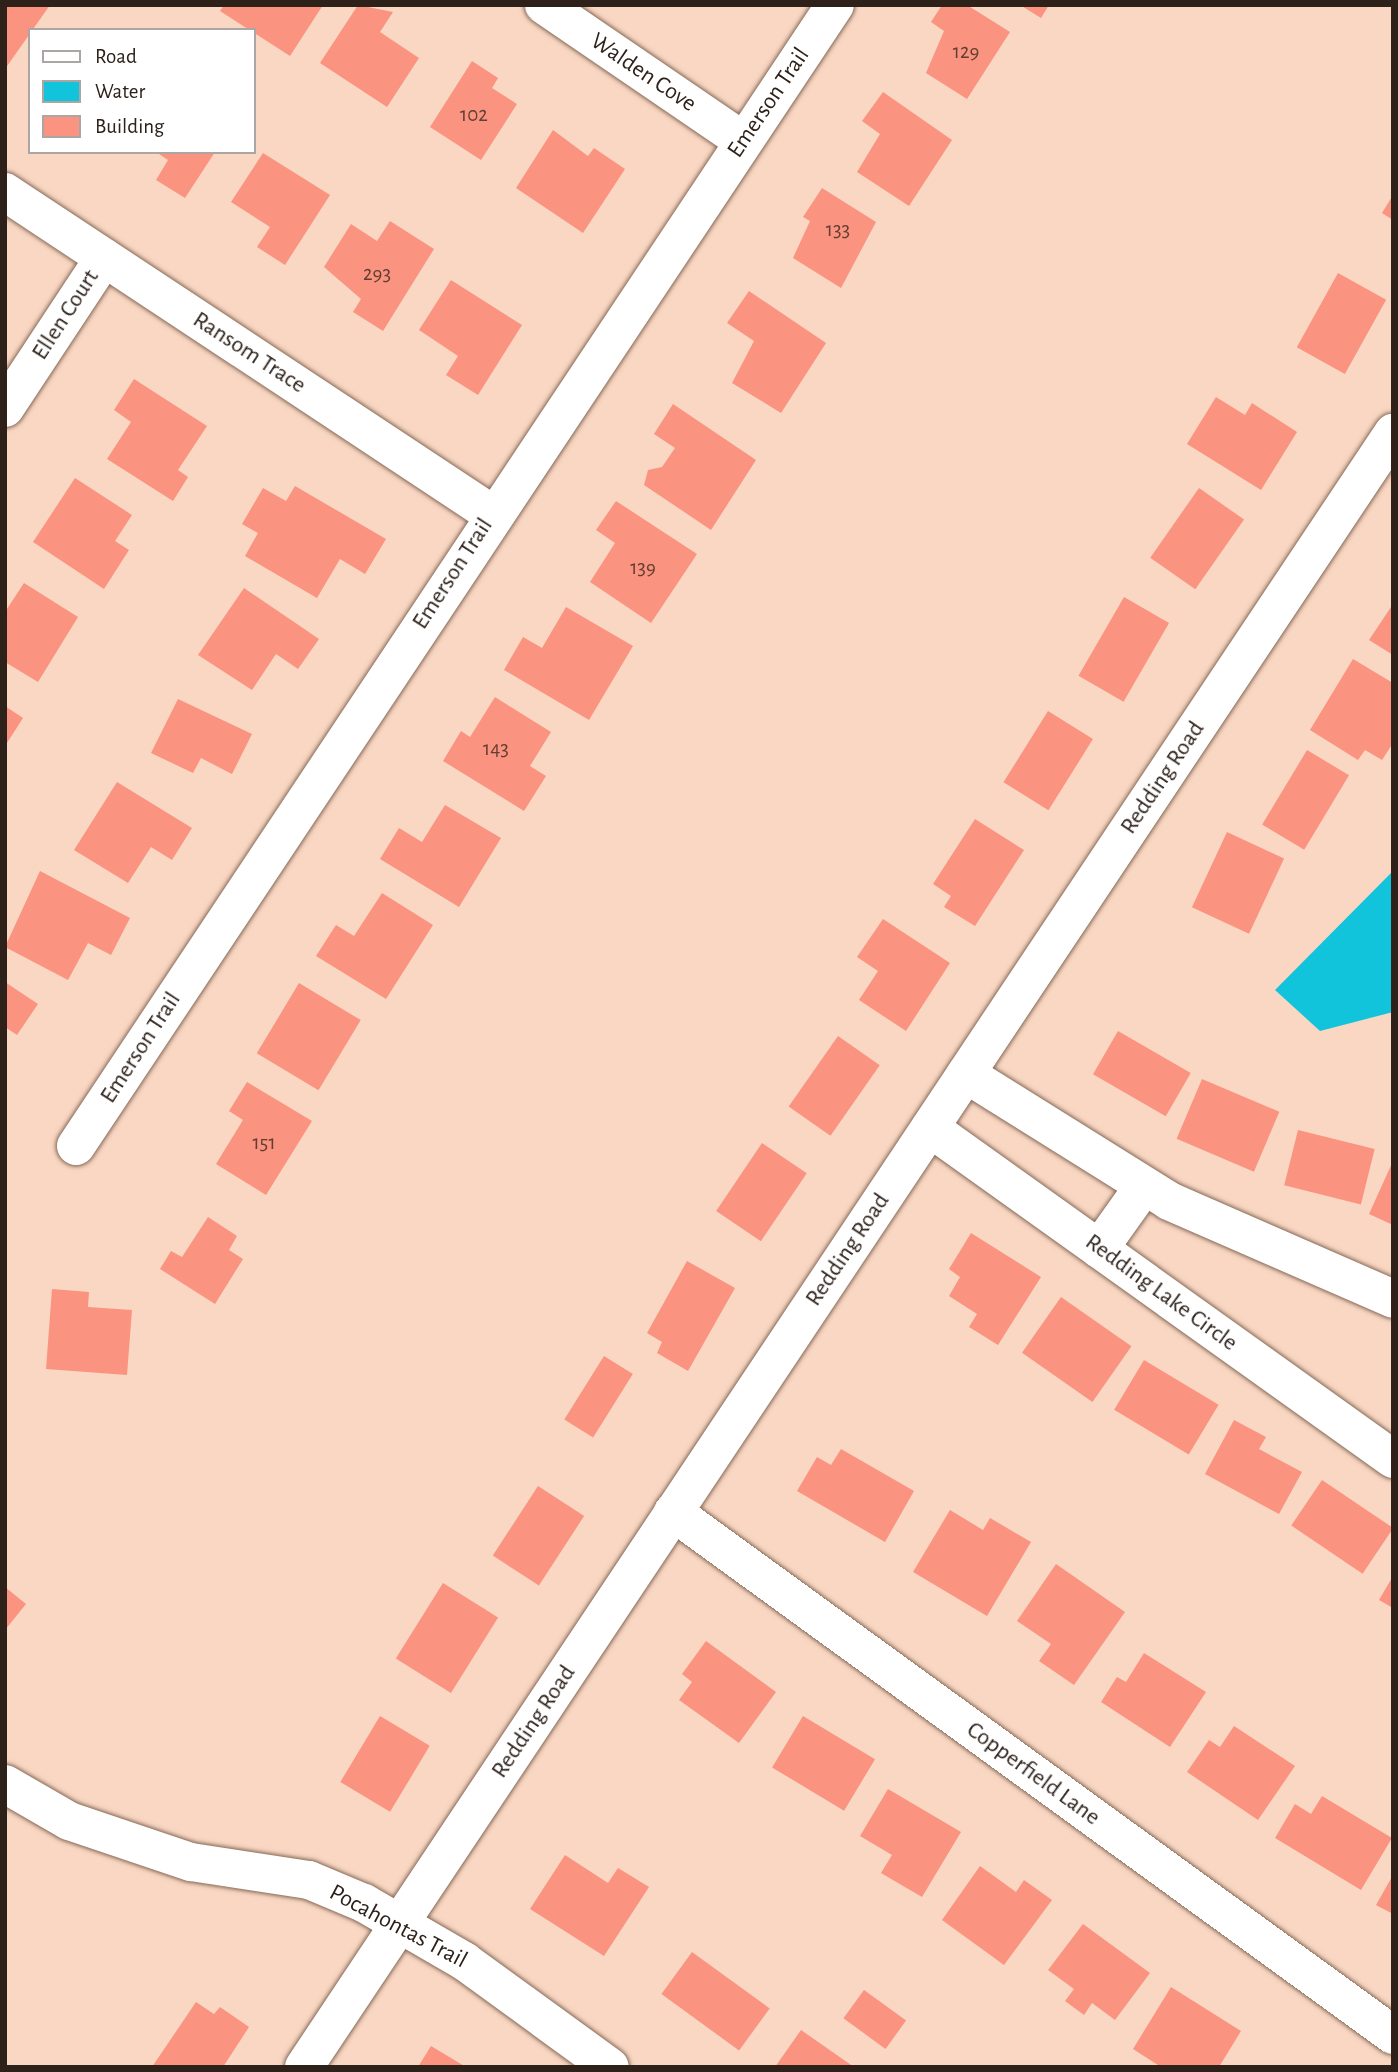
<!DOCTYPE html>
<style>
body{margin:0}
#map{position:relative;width:1398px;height:2072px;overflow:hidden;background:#f9d7c3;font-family:"Alegreya Sans",sans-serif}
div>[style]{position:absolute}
.water>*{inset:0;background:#12c3dc}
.building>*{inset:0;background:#fa937f;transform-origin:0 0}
.roads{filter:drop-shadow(0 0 2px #866957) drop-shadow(0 0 2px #866957)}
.minor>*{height:38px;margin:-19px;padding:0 19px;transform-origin:19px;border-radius:19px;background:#fff}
span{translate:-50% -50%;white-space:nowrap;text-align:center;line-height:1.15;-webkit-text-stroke:5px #fff;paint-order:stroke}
.number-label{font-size:21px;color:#603e33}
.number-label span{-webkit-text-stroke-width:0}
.street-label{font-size:24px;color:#2d211a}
.frame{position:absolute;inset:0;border:7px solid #2d211a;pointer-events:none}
.legend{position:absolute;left:28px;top:28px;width:228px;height:126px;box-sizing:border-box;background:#fff;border:2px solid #aba6a3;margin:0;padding:9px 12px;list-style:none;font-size:21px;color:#2d211a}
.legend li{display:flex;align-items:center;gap:14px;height:35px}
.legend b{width:35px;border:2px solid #aba6a3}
</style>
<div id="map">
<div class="water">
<i style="clip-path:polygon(1393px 871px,1393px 1012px,1320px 1031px,1275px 990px)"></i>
</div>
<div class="building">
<i style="clip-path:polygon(5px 5px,50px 5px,5px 69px)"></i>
<i style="clip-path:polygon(224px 5px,323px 5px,290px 56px,220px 11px)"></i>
<i style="clip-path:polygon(358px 5px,393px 12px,380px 32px,419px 58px,387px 107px,320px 63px)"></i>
<i style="clip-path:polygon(942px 5px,967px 5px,1010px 32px,967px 99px,926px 73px,944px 31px,931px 22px)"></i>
<i style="clip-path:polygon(1020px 5px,1049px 5px,1041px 18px)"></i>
<i style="clip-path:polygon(472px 61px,498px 78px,492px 88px,517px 104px,481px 160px,430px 127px)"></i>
<i style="clip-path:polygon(883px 92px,952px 140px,909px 206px,857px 172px,880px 134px,862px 121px)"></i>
<i style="clip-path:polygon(553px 130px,588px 156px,594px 148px,625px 169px,583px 233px,516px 188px)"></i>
<i style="clip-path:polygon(156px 152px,215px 152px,185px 198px,156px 180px,168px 160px)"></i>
<i style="clip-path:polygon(263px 153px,330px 195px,285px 265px,257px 247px,270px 227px,231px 202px)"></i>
<i style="clip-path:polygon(822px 188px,876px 222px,841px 288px,793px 258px,810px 221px,803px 217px)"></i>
<i style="clip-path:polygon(1393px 195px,1393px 220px,1382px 213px)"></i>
<i style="clip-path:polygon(390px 221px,434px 249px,383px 331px,353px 312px,361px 299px,324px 267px,351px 224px,377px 241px)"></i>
<i style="left:1338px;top:273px;width:55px;height:85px;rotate:29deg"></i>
<i style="clip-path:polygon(451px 280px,522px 325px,478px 395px,446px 375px,458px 356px,419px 330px)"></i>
<i style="clip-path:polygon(749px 291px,826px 343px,781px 413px,732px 383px,754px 341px,727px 323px)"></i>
<i style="clip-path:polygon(134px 379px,207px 426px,178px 470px,188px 477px,173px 501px,107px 459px,131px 422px,114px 410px)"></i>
<i style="clip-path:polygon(1216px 397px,1245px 415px,1252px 403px,1297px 432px,1261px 490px,1187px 444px)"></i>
<i style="clip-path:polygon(673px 404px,756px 460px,711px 530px,644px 485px,648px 470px,662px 467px,675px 448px,654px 434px)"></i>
<i style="clip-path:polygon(75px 478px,132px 515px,115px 541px,129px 550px,104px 589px,33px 542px)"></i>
<i style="clip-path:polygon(295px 486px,386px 539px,365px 574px,340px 559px,317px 598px,245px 556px,258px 533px,242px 524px,263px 488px,286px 501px)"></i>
<i style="left:1199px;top:488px;width:55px;height:85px;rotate:35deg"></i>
<i style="clip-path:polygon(616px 501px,697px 554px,651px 623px,590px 582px,615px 543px,596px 530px)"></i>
<i style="clip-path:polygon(24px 583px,78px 617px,38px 682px,5px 662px,5px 612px)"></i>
<i style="clip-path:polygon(244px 588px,319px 639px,298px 669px,276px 654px,252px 690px,198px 655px)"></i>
<i style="left:1124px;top:597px;width:52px;height:91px;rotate:30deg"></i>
<i style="clip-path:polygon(1393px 604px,1393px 655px,1369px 640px)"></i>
<i style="clip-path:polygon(566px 607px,633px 646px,589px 720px,504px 670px,523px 637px,542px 648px)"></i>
<i style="clip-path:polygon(1353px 659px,1393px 683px,1393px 743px,1382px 760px,1365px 750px,1358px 760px,1310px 730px)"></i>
<i style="clip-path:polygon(495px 697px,551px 732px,530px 766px,546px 776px,524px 811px,443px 761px,461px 731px,470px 737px)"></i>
<i style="clip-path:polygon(178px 699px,252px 734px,232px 774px,201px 758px,193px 773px,151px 753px)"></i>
<i style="clip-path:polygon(5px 706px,23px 718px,5px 746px)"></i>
<i style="left:1048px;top:711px;width:53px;height:84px;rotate:32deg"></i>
<i style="left:1307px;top:750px;width:49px;height:87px;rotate:31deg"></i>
<i style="clip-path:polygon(117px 782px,192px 828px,172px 860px,151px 847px,128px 883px,74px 850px)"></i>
<i style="clip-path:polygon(445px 805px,501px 838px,459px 907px,380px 859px,399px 828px,422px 842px)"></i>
<i style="clip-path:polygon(975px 819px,1024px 850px,975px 926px,944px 907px,951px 896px,933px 884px)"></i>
<i style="left:1227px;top:832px;width:63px;height:83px;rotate:25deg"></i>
<i style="clip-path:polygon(40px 871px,130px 918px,111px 955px,88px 943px,68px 980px,5px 947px)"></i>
<i style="clip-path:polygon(382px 893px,433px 925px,386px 999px,316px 956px,336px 925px,354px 936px)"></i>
<i style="clip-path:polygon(883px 919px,950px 963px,906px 1031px,859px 1000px,878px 971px,857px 957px)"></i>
<i style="clip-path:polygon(5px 982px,38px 1004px,17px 1035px,5px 1027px)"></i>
<i style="left:299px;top:983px;width:72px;height:82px;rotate:31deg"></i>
<i style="left:1118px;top:1031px;width:84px;height:50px;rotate:30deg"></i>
<i style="left:838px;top:1036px;width:51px;height:86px;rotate:35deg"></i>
<i style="left:1202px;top:1079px;width:84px;height:65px;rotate:23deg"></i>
<i style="clip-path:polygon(247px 1082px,312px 1121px,266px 1195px,216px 1164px,243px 1120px,229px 1111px)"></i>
<i style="left:1298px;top:1130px;width:79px;height:57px;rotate:14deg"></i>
<i style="left:762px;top:1143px;width:54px;height:82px;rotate:34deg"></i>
<i style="clip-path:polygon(1393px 1161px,1393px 1225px,1369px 1214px)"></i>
<i style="clip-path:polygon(208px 1217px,237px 1236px,229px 1250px,243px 1259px,215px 1304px,160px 1269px,171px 1251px,182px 1257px)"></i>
<i style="clip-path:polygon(971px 1233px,1041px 1277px,998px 1345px,969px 1327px,977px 1314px,949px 1296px,960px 1277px,949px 1269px)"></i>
<i style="clip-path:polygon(687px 1261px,735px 1288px,688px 1371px,657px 1353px,662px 1342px,647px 1333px)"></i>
<i style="clip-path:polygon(52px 1289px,89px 1292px,88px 1307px,132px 1310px,127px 1375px,46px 1369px)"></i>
<i style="left:1061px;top:1297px;width:86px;height:68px;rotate:35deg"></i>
<i style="left:604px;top:1356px;width:34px;height:75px;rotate:32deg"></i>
<i style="left:1144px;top:1360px;width:87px;height:58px;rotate:31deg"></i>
<i style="clip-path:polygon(1234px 1420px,1266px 1437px,1259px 1449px,1302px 1472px,1279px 1514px,1205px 1474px)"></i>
<i style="clip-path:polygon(841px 1449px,914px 1491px,885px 1542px,797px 1491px,817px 1457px,831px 1465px)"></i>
<i style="left:1322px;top:1480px;width:86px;height:55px;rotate:34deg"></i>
<i style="left:538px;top:1486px;width:55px;height:83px;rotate:33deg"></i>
<i style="clip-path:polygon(950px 1510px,983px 1530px,990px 1518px,1031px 1542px,987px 1616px,913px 1572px)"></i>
<i style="clip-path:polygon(1056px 1564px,1125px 1612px,1074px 1685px,1039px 1661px,1051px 1644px,1017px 1621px)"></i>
<i style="clip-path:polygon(1393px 1576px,1393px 1608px,1379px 1600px)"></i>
<i style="left:443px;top:1583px;width:65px;height:89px;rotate:32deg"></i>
<i style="clip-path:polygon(5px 1587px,26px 1604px,5px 1630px)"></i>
<i style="clip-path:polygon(706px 1641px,776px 1692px,739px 1743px,679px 1700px,692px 1682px,682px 1674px)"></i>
<i style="clip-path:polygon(1144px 1653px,1206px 1692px,1170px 1747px,1101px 1702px,1117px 1677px,1126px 1682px)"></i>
<i style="left:380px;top:1716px;width:58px;height:77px;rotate:31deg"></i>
<i style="left:803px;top:1716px;width:84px;height:60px;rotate:31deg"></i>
<i style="clip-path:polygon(1234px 1726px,1295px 1766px,1258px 1820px,1187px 1772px,1209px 1740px,1220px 1747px)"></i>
<i style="clip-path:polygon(888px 1789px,961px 1832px,922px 1897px,881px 1873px,892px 1855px,860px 1836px)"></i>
<i style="clip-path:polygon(1322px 1796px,1392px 1838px,1361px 1890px,1275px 1838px,1295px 1804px,1311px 1814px)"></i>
<i style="clip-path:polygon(565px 1855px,608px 1883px,618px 1868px,649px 1887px,604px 1956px,530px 1909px)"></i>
<i style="clip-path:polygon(980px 1866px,1016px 1892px,1024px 1880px,1052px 1900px,1004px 1965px,942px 1920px)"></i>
<i style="clip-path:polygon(1393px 1875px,1393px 1914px,1376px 1905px)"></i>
<i style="clip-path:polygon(1083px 1924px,1150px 1973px,1115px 2020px,1092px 2003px,1084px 2015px,1065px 2001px,1074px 1989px,1048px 1970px)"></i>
<i style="left:692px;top:1952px;width:96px;height:52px;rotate:36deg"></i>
<i style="clip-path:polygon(1171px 1987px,1241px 2031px,1219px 2067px,1161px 2067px,1133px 2049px)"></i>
<i style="left:864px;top:1990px;width:52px;height:35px;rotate:36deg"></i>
<i style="clip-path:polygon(196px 2002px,214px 2014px,220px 2007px,249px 2027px,223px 2067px,152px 2067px)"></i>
<i style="clip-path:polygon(801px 2030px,854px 2067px,775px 2067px)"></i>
<i style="clip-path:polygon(431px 2046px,466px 2067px,418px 2067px)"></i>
</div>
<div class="roads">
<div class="minor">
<i style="left:544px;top:5px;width:241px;rotate:34.3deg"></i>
<i style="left:5px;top:192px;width:584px;rotate:33.47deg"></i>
<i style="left:5px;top:408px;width:180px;rotate:-56.6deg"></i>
<i style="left:966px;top:1074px;width:239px;rotate:32deg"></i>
<i style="left:1169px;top:1201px;width:244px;rotate:23.6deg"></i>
<i style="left:930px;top:1128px;width:569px;rotate:35.56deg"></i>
<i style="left:76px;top:1146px;width:1370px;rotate:-56.37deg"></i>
<i style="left:1099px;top:1249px;width:77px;rotate:-54.5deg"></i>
<i style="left:673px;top:1512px;width:890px;rotate:35.99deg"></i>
<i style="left:5px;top:1784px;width:74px;rotate:30deg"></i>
<i style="left:69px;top:1821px;width:129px;rotate:18.6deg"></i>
<i style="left:191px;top:1862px;width:119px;rotate:8.7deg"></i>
<i style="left:309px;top:1880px;width:60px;rotate:22.7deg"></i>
<i style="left:364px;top:1903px;width:116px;rotate:30.1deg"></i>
<i style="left:464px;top:1961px;width:180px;rotate:36deg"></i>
<i style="left:304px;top:2067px;width:1964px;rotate:-56.32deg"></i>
</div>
</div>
<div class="number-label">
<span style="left:966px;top:52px">129</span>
<span style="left:474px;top:115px">102</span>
<span style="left:838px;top:230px">133</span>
<span style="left:377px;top:274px">293</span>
<span style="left:643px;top:568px">139</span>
<span style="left:496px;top:749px">143</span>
<span style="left:264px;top:1143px">151</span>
</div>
<div class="street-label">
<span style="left:643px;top:73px;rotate:34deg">Walden Cove</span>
<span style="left:769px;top:103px;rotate:-56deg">Emerson Trail</span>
<span style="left:66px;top:315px;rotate:-57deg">Ellen Court</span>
<span style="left:249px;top:353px;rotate:33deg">Ransom Trace</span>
<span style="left:453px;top:574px;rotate:-57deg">Emerson Trail</span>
<span style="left:1163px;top:778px;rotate:-56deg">Redding Road</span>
<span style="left:141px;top:1048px;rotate:-57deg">Emerson Trail</span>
<span style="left:848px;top:1250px;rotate:-56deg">Redding Road</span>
<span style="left:1161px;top:1293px;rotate:36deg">Redding Lake Circle</span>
<span style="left:534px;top:1722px;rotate:-56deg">Redding Road</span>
<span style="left:1033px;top:1774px;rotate:36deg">Copperfield Lane</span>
<span style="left:398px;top:1927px;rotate:28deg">Pocahontas Trail</span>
</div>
<div class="frame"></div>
<ul class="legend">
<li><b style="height:9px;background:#fff"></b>Road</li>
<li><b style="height:19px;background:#12c3dc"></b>Water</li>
<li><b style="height:19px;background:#fa937f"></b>Building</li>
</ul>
</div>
